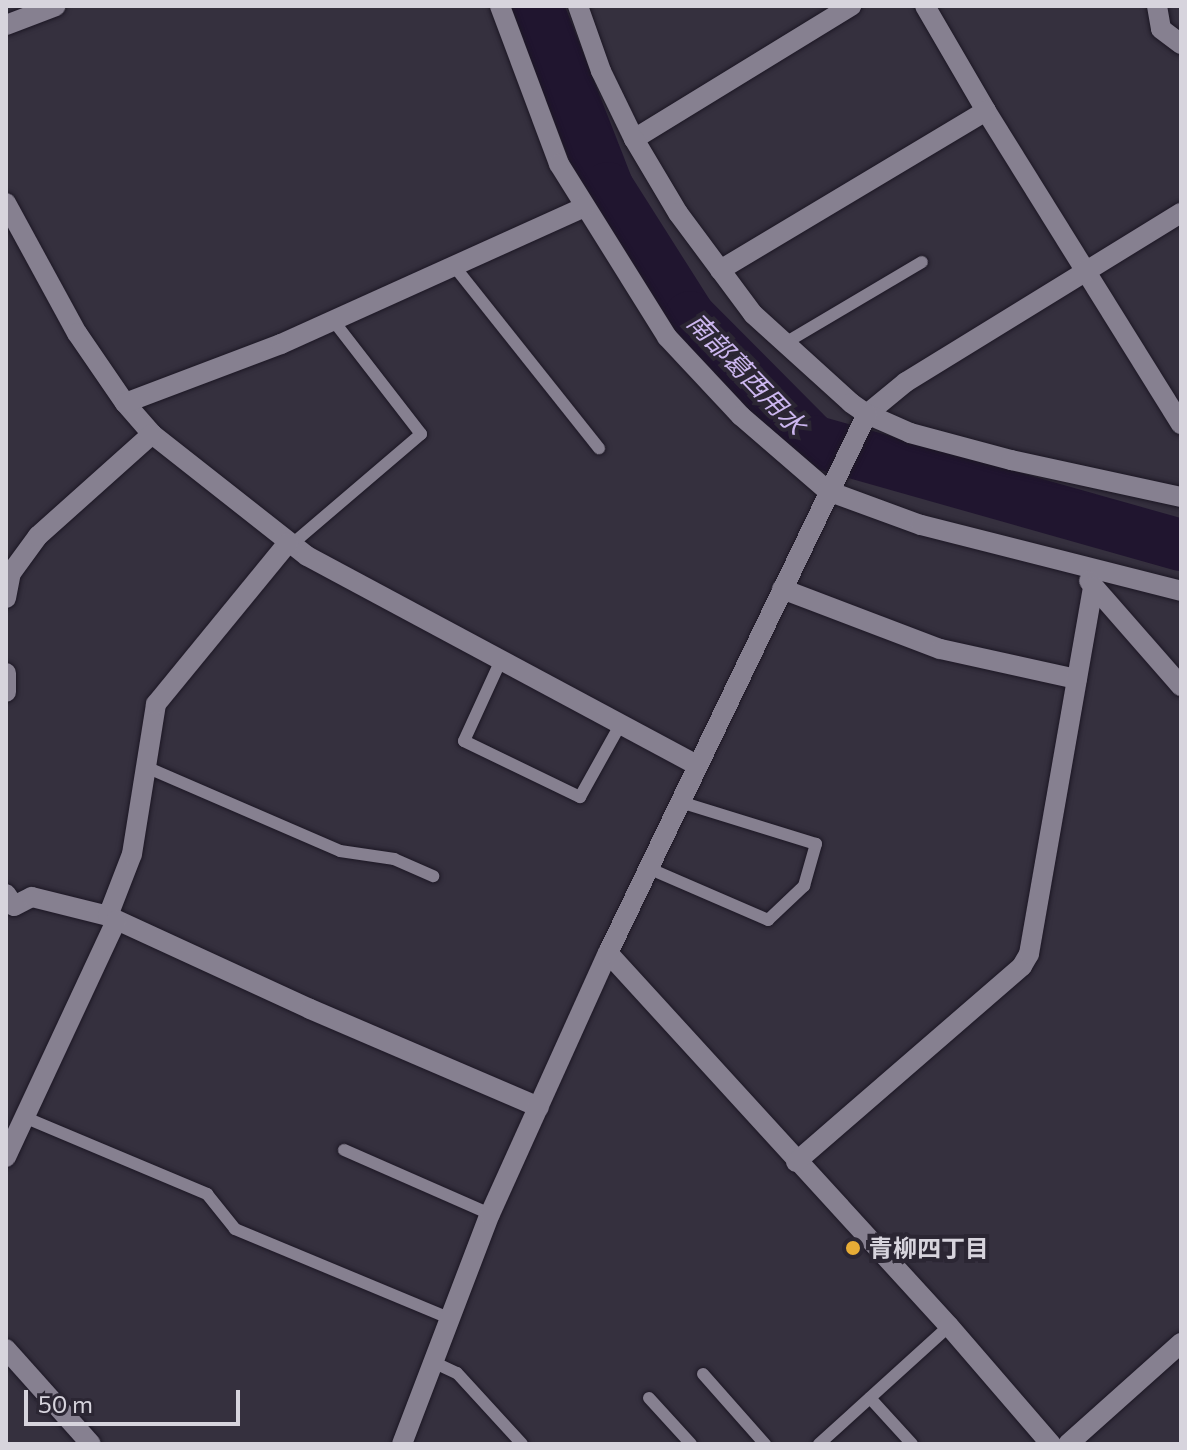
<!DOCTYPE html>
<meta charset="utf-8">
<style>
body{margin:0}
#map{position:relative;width:1187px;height:1450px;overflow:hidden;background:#35303e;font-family:Commissioner,"Noto Sans JP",sans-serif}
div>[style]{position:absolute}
.river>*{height:52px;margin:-26px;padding:0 26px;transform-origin:26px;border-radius:26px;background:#20152f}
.roads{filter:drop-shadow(0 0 2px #1c1724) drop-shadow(0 0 2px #1c1724)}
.service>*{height:12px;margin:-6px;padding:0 6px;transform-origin:6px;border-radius:6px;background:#868090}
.minor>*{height:20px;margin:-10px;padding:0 10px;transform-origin:10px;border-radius:10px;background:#868090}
.tertiary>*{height:20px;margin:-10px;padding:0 10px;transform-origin:10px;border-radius:10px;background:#868090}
.dots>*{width:22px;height:22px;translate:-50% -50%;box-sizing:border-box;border:4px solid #2b2633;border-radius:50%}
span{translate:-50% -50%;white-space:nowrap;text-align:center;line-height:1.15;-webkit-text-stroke:8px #2b2633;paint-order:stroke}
.poi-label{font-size:24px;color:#d7d4dd;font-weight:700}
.left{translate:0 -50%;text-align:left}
.water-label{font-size:26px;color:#ccb7ef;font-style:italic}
.frame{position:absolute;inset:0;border:8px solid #d7d4dd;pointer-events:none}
.scale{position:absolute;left:24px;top:1390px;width:216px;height:36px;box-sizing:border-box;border:4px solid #d7d4dd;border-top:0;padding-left:10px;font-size:24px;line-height:28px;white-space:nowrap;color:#d7d4dd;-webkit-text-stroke:6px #2b2633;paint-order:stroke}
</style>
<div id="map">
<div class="river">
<i style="left:537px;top:6px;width:195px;rotate:68.7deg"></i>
<i style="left:608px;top:188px;width:153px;rotate:57.6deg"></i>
<i style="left:690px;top:317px;width:175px;rotate:45.2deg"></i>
<i style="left:813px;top:441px;width:382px;rotate:15.8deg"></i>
</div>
<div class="roads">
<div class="service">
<i style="left:454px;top:266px;width:233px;rotate:51.5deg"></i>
<i style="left:785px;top:343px;width:159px;rotate:-30.6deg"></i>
<i style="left:291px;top:545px;width:171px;rotate:-40.5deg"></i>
<i style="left:421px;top:434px;width:144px;rotate:-127.7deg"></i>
<i style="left:501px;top:660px;width:89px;rotate:114.6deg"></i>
<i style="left:464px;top:741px;width:129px;rotate:25.8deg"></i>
<i style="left:580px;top:797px;width:82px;rotate:-60.9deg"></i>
<i style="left:146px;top:767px;width:211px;rotate:23.4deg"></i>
<i style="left:340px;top:851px;width:55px;rotate:8.4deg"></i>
<i style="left:394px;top:859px;width:43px;rotate:23.6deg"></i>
<i style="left:648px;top:868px;width:131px;rotate:23.4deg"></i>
<i style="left:768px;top:920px;width:50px;rotate:-43.4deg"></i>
<i style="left:804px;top:886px;width:44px;rotate:-74.1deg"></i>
<i style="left:816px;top:844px;width:142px;rotate:-162.8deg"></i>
<i style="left:24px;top:1117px;width:199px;rotate:22.8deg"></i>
<i style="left:207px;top:1194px;width:45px;rotate:51.3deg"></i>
<i style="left:235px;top:1229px;width:232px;rotate:22.6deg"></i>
<i style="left:344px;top:1150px;width:159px;rotate:23.7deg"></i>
<i style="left:433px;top:1362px;width:26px;rotate:25deg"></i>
<i style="left:457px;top:1373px;width:96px;rotate:47.5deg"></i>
<i style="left:703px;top:1374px;width:94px;rotate:48.5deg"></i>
<i style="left:649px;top:1398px;width:62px;rotate:47.6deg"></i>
<i style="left:870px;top:1398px;width:62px;rotate:47.6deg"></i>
<i style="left:819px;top:1444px;width:176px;rotate:-42.2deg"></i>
</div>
<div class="minor">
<i style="left:500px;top:6px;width:169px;rotate:69.5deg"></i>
<i style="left:559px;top:164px;width:204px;rotate:58deg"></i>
<i style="left:667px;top:337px;width:108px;rotate:46.9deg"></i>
<i style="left:741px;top:416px;width:115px;rotate:40.8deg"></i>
<i style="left:828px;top:491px;width:99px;rotate:20.1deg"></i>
<i style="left:921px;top:525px;width:268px;rotate:14.2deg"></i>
<i style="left:925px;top:6px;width:121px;rotate:59.8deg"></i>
<i style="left:986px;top:111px;width:369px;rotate:58.1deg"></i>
<i style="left:634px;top:139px;width:255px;rotate:-31.5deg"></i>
<i style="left:6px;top:203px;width:148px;rotate:61.4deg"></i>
<i style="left:77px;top:333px;width:85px;rotate:55.6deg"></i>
<i style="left:125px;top:403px;width:41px;rotate:48.9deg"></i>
<i style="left:152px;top:434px;width:197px;rotate:38.2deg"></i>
<i style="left:307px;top:556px;width:442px;rotate:28.2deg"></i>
<i style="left:720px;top:270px;width:310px;rotate:-30.9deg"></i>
<i style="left:125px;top:403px;width:167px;rotate:-20.7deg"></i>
<i style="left:281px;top:344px;width:333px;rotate:-24.3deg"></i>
<i style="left:867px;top:414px;width:50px;rotate:-39.4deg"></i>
<i style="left:906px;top:382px;width:323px;rotate:-31.6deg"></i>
<i style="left:1089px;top:581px;width:140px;rotate:48.8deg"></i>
<i style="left:782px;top:589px;width:169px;rotate:20.8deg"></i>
<i style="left:940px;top:649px;width:140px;rotate:12.4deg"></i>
<i style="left:6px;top:598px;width:25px;rotate:-79deg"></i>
<i style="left:11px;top:573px;width:46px;rotate:-53.9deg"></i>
<i style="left:38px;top:536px;width:153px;rotate:-41.8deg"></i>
<i style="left:6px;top:673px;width:19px;rotate:90deg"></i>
<i style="left:6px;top:894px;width:14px;rotate:56deg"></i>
<i style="left:14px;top:906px;width:20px;rotate:-27deg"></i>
<i style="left:32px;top:897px;width:78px;rotate:14deg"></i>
<i style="left:108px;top:916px;width:222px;rotate:24.7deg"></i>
<i style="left:310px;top:1009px;width:249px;rotate:23.2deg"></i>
<i style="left:108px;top:916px;width:66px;rotate:-68.8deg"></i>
<i style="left:132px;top:854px;width:152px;rotate:-80.9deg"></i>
<i style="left:156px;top:704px;width:208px;rotate:-50.7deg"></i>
<i style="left:608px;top:953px;width:505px;rotate:47.57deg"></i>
<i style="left:949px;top:1326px;width:156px;rotate:49.2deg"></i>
<i style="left:6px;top:1157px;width:260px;rotate:-65deg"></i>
<i style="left:796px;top:1162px;width:299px;rotate:-40.9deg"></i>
<i style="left:1022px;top:966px;width:14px;rotate:-60deg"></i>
<i style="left:1029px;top:954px;width:372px;rotate:-80.1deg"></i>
<i style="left:1068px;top:1444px;width:152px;rotate:-41.8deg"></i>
</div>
<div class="tertiary">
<i style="left:578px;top:6px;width:69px;rotate:70.5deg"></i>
<i style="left:601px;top:71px;width:76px;rotate:64.1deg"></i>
<i style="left:634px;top:139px;width:86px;rotate:59.3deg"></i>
<i style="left:678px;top:213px;width:126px;rotate:53.4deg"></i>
<i style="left:753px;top:314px;width:132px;rotate:42.2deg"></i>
<i style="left:851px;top:403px;width:19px;rotate:35deg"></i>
<i style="left:867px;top:414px;width:47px;rotate:23.8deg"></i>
<i style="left:910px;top:433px;width:105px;rotate:15deg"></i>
<i style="left:1011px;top:460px;width:174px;rotate:12.3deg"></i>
<i style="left:1157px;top:6px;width:23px;rotate:80deg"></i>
<i style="left:1161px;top:29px;width:25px;rotate:37deg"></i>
<i style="left:6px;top:25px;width:53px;rotate:-20.8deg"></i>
<i style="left:6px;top:1349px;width:127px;rotate:48.2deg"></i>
<i style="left:402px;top:1444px;width:246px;rotate:-69.1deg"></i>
<i style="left:490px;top:1214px;width:286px;rotate:-65.7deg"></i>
<i style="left:608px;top:953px;width:598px;rotate:-64.33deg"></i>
</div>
</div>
<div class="dots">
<i style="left:853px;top:1248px;background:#e7ac36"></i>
</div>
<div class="poi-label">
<span class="left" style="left:869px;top:1248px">青柳四丁目</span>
</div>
<div class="water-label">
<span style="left:747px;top:373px;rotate:46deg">南部葛西用水</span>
</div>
<div class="frame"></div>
<div class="scale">50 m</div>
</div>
